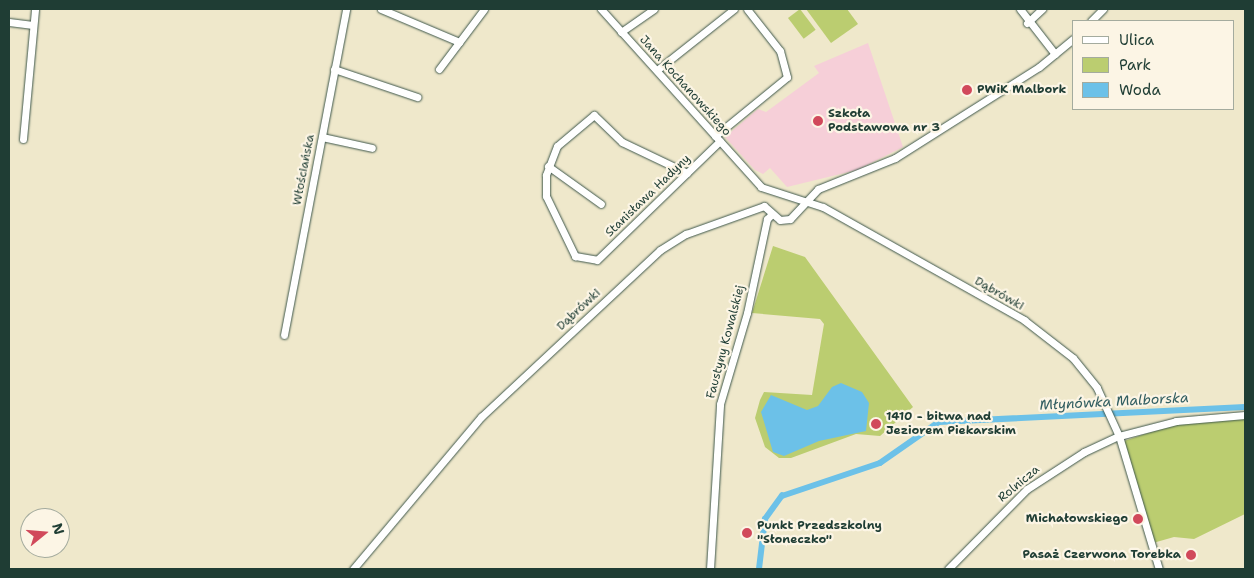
<!DOCTYPE html>
<meta charset="utf-8">
<style>
body{margin:0}
#map{position:relative;width:1254px;height:578px;overflow:hidden;background:#efe8cb;font-family:"Shantell Sans",sans-serif}
div>[style]{position:absolute}
.built>*{inset:0;background:#f6cfd8}
.green>*{inset:0;background:#bbcd70;transform-origin:0 0}
.water>*{inset:0;background:#6cc1e8}
.canal>*{height:5.5px;margin:-2.75px;padding:0 2.75px;transform-origin:2.75px;border-radius:2.75px;background:#6cc1e8}
.roads{filter:drop-shadow(0 0 1px #3e574b) drop-shadow(0 0 1px #3e574b)}
.minor>*{height:7px;margin:-3.5px;padding:0 3.5px;transform-origin:3.5px;border-radius:3.5px;background:#fff}
.dots>*{width:14px;height:14px;translate:-50% -50%;box-sizing:border-box;border:2px solid #fcf5e5;border-radius:50%}
span{translate:-50% -50%;white-space:nowrap;text-align:center;line-height:1.15;-webkit-text-stroke:4.5px #fcf5e5;paint-order:stroke}
.street-label{font-size:12px;color:#1f3d34}
.poi-label{font-size:12px;color:#1f3d34;font-weight:700}
.left{translate:0 -50%;text-align:left}
.right{translate:-100% -50%;text-align:right}
.water-label{font-size:14px;color:#325e61;font-style:italic}
.frame{position:absolute;inset:0;border:10px solid #1f3d34;pointer-events:none}
.legend{position:absolute;left:1072px;top:20px;width:162px;height:90px;box-sizing:border-box;background:#fcf5e5;border:1px solid #a4ab9e;margin:0;padding:6px 9px;list-style:none;font-size:15px;color:#1f3d34}
.legend li{display:flex;align-items:center;gap:10px;height:25px}
.legend b{width:25px;border:1px solid #a4ab9e}
.north{position:absolute;left:20px;top:508px;width:50px;height:50px;box-sizing:border-box;background:#fcf5e5;border:1px solid #a4ab9e;border-radius:50%;rotate:73deg;font-size:14px;font-weight:700;line-height:20px;text-align:center;color:#1f3d34}
.north::after{content:'';display:block;margin:auto;width:18px;height:22px;background:#d1495b;clip-path:polygon(50% 0,100% 100%,50% 72%,0 100%)}
</style>
<div id="map">
<div class="built">
<i style="clip-path:polygon(868px 43px,903px 147px,857px 170px,787px 187px,770px 168px,763px 174px,755px 170px,725px 137px,758px 109px,766px 112px,819px 73px,814px 66px)"></i>
</div>
<div class="green">
<i style="left:800px;top:9px;width:26px;height:15px;rotate:53deg"></i>
<i style="clip-path:polygon(806px 9px,847px 9px,858px 24px,831px 43px)"></i>
<i style="clip-path:polygon(773px 246px,805px 257px,913px 407px,880px 436px,856px 434px,791px 458px,779px 458px,765px 447px,755px 418px,760px 400px,764px 392px,812px 395px,824px 324px,820px 319px,752px 313px)"></i>
<i style="clip-path:polygon(1245px 417px,1245px 514px,1194px 539px,1174px 537px,1153px 543px,1124px 441px,1181px 422px)"></i>
</div>
<div class="water">
<i style="clip-path:polygon(841px 383px,862px 392px,869px 403px,866px 431px,819px 441px,784px 456px,773px 452px,761px 412px,771px 395px,807px 410px,818px 406px,832px 387px)"></i>
</div>
<div class="canal">
<i style="left:759px;top:569px;width:50px;rotate:-83.2deg"></i>
<i style="left:765px;top:519px;width:29px;rotate:-54deg"></i>
<i style="left:782px;top:496px;width:103px;rotate:-18.6deg"></i>
<i style="left:880px;top:463px;width:72px;rotate:-34.8deg"></i>
<i style="left:939px;top:422px;width:306px;rotate:-2.8deg"></i>
</div>
<div class="roads">
<div class="minor">
<i style="left:381px;top:9px;width:85px;rotate:22.9deg"></i>
<i style="left:601px;top:9px;width:239px;rotate:48deg"></i>
<i style="left:761px;top:187px;width:65px;rotate:17.9deg"></i>
<i style="left:823px;top:207px;width:231px;rotate:29.3deg"></i>
<i style="left:1024px;top:320px;width:62px;rotate:37.8deg"></i>
<i style="left:1073px;top:358px;width:38px;rotate:51deg"></i>
<i style="left:1097px;top:388px;width:53px;rotate:65.4deg"></i>
<i style="left:1119px;top:436px;width:139px;rotate:73.3deg"></i>
<i style="left:1020px;top:9px;width:57px;rotate:52.1deg"></i>
<i style="left:1091px;top:21px;width:17px;rotate:-45deg"></i>
<i style="left:9px;top:22px;width:24px;rotate:7deg"></i>
<i style="left:1027px;top:23px;width:21px;rotate:-43deg"></i>
<i style="left:621px;top:32px;width:40px;rotate:-34.9deg"></i>
<i style="left:334px;top:69px;width:88px;rotate:18.6deg"></i>
<i style="left:439px;top:69px;width:75px;rotate:-53.1deg"></i>
<i style="left:657px;top:70px;width:98px;rotate:-38.4deg"></i>
<i style="left:715px;top:136px;width:93px;rotate:-39.3deg"></i>
<i style="left:787px;top:77px;width:27px;rotate:-105deg"></i>
<i style="left:780px;top:51px;width:53px;rotate:-128.2deg"></i>
<i style="left:322px;top:137px;width:51px;rotate:12.4deg"></i>
<i style="left:23px;top:139px;width:131px;rotate:-84.7deg"></i>
<i style="left:548px;top:166px;width:65px;rotate:35.6deg"></i>
<i style="left:687px;top:173px;width:72px;rotate:-154.5deg"></i>
<i style="left:622px;top:142px;width:39px;rotate:-136deg"></i>
<i style="left:594px;top:115px;width:48px;rotate:140deg"></i>
<i style="left:557px;top:146px;width:31px;rotate:111deg"></i>
<i style="left:546px;top:175px;width:21px;rotate:90deg"></i>
<i style="left:546px;top:196px;width:67px;rotate:64.2deg"></i>
<i style="left:575px;top:256px;width:22px;rotate:10deg"></i>
<i style="left:597px;top:260px;width:171px;rotate:-44.1deg"></i>
<i style="left:284px;top:335px;width:332px;rotate:-79.2deg"></i>
<i style="left:353px;top:569px;width:199px;rotate:-49.9deg"></i>
<i style="left:481px;top:417px;width:245px;rotate:-43deg"></i>
<i style="left:660px;top:250px;width:31px;rotate:-32deg"></i>
<i style="left:686px;top:234px;width:83px;rotate:-19.7deg"></i>
<i style="left:764px;top:206px;width:21px;rotate:41deg"></i>
<i style="left:780px;top:220px;width:10px;rotate:-6deg"></i>
<i style="left:790px;top:219px;width:41px;rotate:-47deg"></i>
<i style="left:818px;top:189px;width:83px;rotate:-21.9deg"></i>
<i style="left:895px;top:158px;width:170px;rotate:-32.3deg"></i>
<i style="left:1039px;top:67px;width:44px;rotate:-39.5deg"></i>
<i style="left:710px;top:569px;width:165px;rotate:-86.5deg"></i>
<i style="left:720px;top:404px;width:95px;rotate:-73.5deg"></i>
<i style="left:747px;top:313px;width:96px;rotate:-78deg"></i>
<i style="left:767px;top:219px;width:7px;rotate:-45deg"></i>
<i style="left:948px;top:569px;width:112px;rotate:-45.4deg"></i>
<i style="left:1027px;top:489px;width:68px;rotate:-33deg"></i>
<i style="left:1084px;top:452px;width:38px;rotate:-25deg"></i>
<i style="left:1119px;top:436px;width:59px;rotate:-14.7deg"></i>
<i style="left:1176px;top:421px;width:69px;rotate:-5deg"></i>
</div>
</div>
<div class="dots">
<i style="left:967px;top:90px;background:#d1495b"></i>
<i style="left:818px;top:121px;background:#d1495b"></i>
<i style="left:876px;top:424px;background:#d1495b"></i>
<i style="left:1138px;top:519px;background:#d1495b"></i>
<i style="left:747px;top:533px;background:#d1495b"></i>
<i style="left:1191px;top:555px;background:#d1495b"></i>
</div>
<div class="street-label">
<span style="left:685px;top:86px;rotate:48deg">Jana Kochanowskiego</span>
<span style="left:304px;top:170px;rotate:-79deg">Włościańska</span>
<span style="left:648px;top:196px;rotate:-44deg">Stanisława Hadyny</span>
<span style="left:999px;top:294px;rotate:30deg">Dąbrówki</span>
<span style="left:579px;top:310px;rotate:-43deg">Dąbrówki</span>
<span style="left:726px;top:342px;rotate:-75deg">Faustyny Kowalskiej</span>
<span style="left:1019px;top:484px;rotate:-40deg">Rolnicza</span>
</div>
<div class="poi-label">
<span class="left" style="left:977px;top:90px">PWiK Malbork</span>
<span class="left" style="left:828px;top:121px">Szkoła<br>Podstawowa nr 3</span>
<span class="left" style="left:886px;top:424px">1410 - bitwa nad<br>Jeziorem Piekarskim</span>
<span class="right" style="left:1128px;top:519px">Michałowskiego</span>
<span class="left" style="left:757px;top:533px">Punkt Przedszkolny<br>"Słoneczko"</span>
<span class="right" style="left:1181px;top:555px">Pasaż Czerwona Torebka</span>
</div>
<div class="water-label">
<span style="left:1114px;top:401px;rotate:-3deg">Młynówka Malborska</span>
</div>
<div class="frame"></div>
<ul class="legend">
<li><b style="height:6px;background:#fff"></b>Ulica</li>
<li><b style="height:14px;background:#bbcd70"></b>Park</li>
<li><b style="height:14px;background:#6cc1e8"></b>Woda</li>
</ul>
<div class="north">N</div>
</div>
